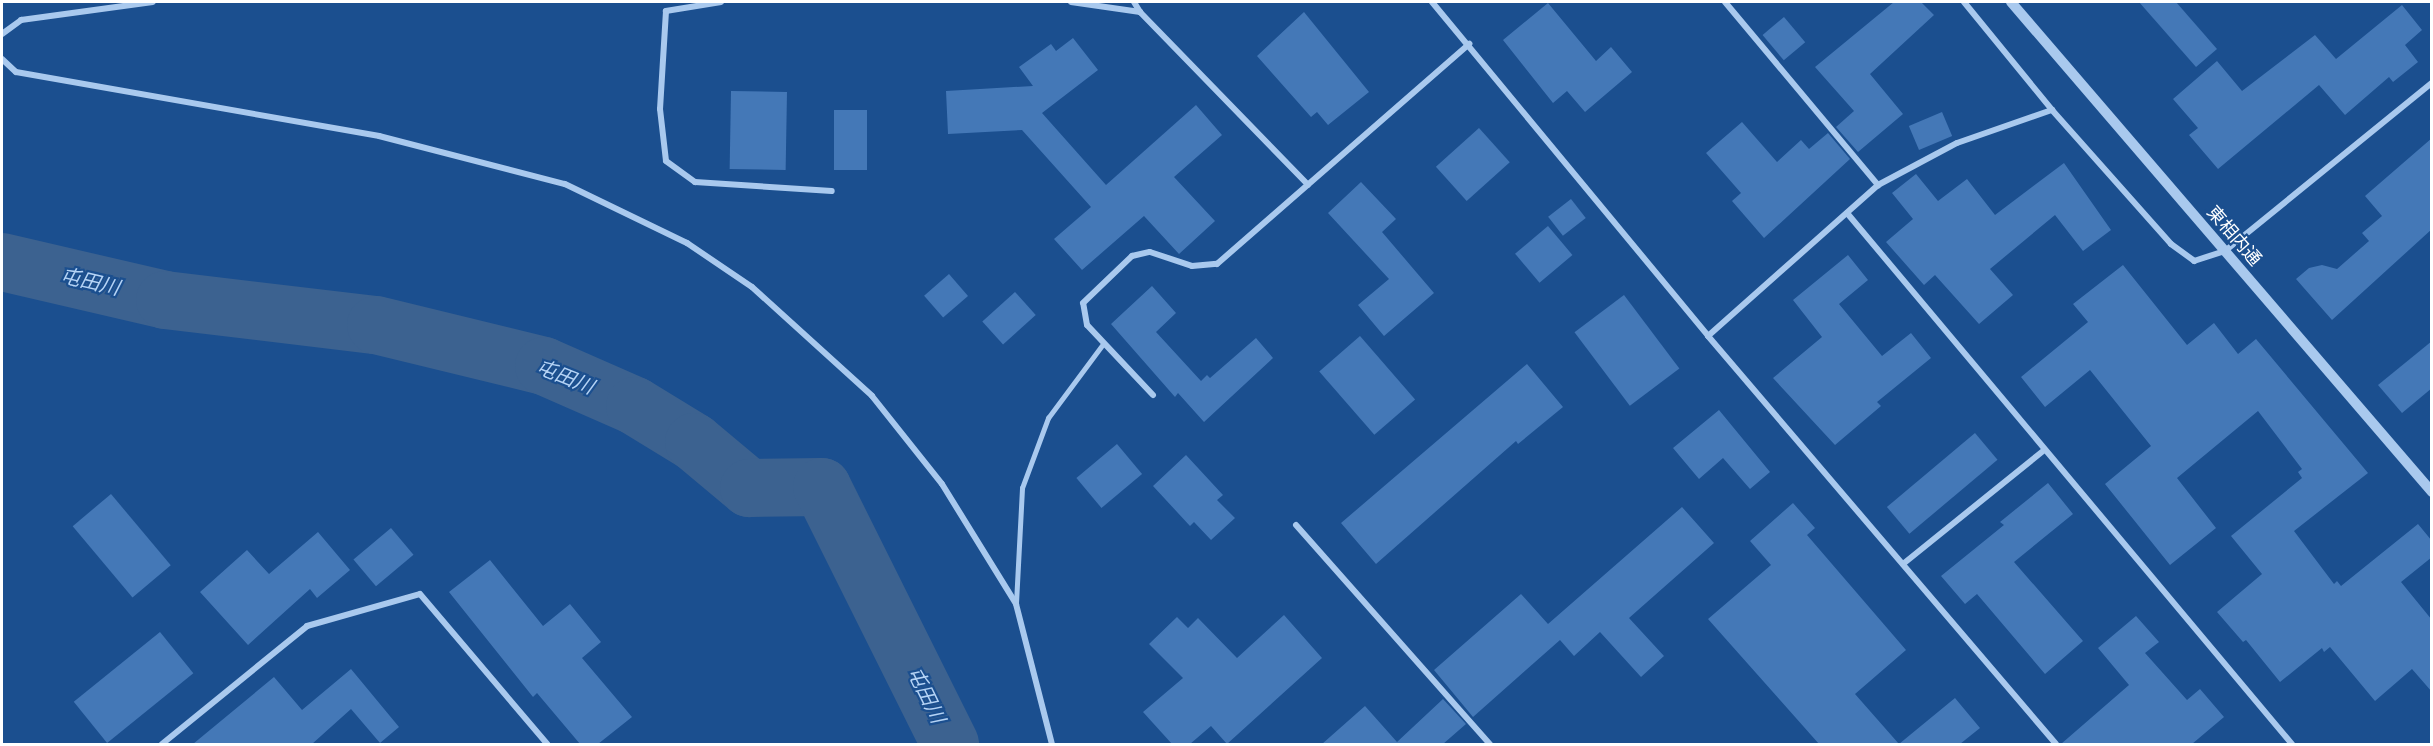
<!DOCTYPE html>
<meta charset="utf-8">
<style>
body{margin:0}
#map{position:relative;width:2433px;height:746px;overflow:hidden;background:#1b4f8f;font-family:"Space Grotesk","Noto Sans JP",sans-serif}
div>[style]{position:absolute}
.river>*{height:58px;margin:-29px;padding:0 29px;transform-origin:29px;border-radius:29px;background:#3c6290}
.building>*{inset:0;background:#4478b7;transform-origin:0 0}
.service>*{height:4.5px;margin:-2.25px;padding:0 2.25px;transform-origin:2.25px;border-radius:2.25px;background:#a9c9ee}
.minor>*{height:6px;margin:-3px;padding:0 3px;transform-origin:3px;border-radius:3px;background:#a9c9ee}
.tertiary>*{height:10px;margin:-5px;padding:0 5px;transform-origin:5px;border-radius:5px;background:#a9c9ee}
span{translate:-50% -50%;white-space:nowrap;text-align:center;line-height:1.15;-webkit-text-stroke:4.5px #1b4f8f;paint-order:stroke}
.street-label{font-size:18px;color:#fff}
.water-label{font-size:20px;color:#b5d3f5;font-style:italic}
.frame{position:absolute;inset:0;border:3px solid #fff;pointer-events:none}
</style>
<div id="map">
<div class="river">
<i style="left:2px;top:262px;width:167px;rotate:13.1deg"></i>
<i style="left:165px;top:300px;width:212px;rotate:6.8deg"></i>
<i style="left:376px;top:325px;width:173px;rotate:13.7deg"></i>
<i style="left:544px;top:366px;width:99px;rotate:23.7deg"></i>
<i style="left:635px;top:406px;width:69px;rotate:31.4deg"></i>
<i style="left:694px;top:442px;width:72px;rotate:39.9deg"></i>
<i style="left:749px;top:488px;width:73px;rotate:-0.8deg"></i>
<i style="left:822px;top:487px;width:287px;rotate:63.5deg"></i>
</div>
<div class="building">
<i style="clip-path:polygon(1894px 2px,1921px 2px,1934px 15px,1870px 74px,1903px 114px,1858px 152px,1836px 127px,1854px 111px,1815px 67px)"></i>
<i style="clip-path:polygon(2139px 2px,2176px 2px,2217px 49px,2196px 67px)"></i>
<i style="clip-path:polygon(1548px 3px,1596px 61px,1611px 47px,1632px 72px,1585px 112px,1567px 91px,1553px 103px,1503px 40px)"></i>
<i style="clip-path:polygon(2402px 5px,2422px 30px,2405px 45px,2418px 62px,2393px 82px,2389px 77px,2345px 115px,2319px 85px,2218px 169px,2189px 135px,2198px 128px,2173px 99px,2217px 61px,2242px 91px,2315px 35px,2336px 59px)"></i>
<i style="clip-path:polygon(1304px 12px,1369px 92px,1328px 125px,1317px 112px,1311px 117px,1257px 56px)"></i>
<i style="left:1784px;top:17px;width:33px;height:28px;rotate:50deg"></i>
<i style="clip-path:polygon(1073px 38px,1098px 70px,1042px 113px,1106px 185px,1196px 105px,1222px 135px,1174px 177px,1215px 221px,1179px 254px,1144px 216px,1082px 270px,1054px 239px,1091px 207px,1022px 130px,948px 134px,946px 91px,1033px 86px,1019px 67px,1051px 44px,1056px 51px)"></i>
<i style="left:787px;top:92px;width:78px;height:56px;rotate:91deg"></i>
<i style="left:834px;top:110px;width:33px;height:60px"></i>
<i style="left:1942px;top:112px;width:26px;height:36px;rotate:67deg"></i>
<i style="clip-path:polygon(1742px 122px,1777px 162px,1801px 140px,1809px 149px,1828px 133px,1850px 159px,1764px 238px,1732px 201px,1741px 193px,1706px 153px)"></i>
<i style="left:1479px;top:128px;width:46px;height:58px;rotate:48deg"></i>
<i style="clip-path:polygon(2432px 138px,2432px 229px,2332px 320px,2296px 279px,2309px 268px,2322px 265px,2337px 269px,2369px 241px,2362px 233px,2382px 216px,2365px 196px)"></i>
<i style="clip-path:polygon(2064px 163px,2111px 230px,2083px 251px,2055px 215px,1990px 269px,2013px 295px,1979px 324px,1935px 275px,1924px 285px,1886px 242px,1913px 219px,1892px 193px,1916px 174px,1938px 201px,1967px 179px,1995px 215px)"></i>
<i style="clip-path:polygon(1361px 182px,1396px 219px,1382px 232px,1434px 293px,1384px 336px,1358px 305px,1389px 279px,1328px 213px)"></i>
<i style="left:1571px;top:199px;width:24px;height:29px;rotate:52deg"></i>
<i style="left:1548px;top:226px;width:38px;height:43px;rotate:50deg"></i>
<i style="clip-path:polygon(1848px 255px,1868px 280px,1839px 304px,1882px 356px,1911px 333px,1931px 358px,1877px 402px,1881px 406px,1835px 445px,1773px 378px,1822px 337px,1793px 300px)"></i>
<i style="clip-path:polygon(2123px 265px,2187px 345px,2214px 323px,2238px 354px,2256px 339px,2368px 473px,2294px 531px,2334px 584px,2337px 581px,2341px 586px,2418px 524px,2432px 541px,2432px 557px,2401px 582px,2432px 620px,2432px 692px,2412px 669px,2375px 701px,2330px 647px,2324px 652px,2322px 648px,2280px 682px,2246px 640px,2243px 642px,2217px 612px,2262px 574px,2231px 536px,2302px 478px,2298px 472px,2302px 469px,2258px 411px,2177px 478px,2216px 528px,2170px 565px,2105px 484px,2151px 446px,2090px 370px,2045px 407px,2021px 377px,2088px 322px,2073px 304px)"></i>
<i style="left:949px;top:274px;width:29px;height:33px;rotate:49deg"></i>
<i style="clip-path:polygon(1152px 286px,1176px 313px,1156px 332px,1201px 381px,1207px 375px,1210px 378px,1256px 338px,1273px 358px,1204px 422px,1178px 393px,1175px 397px,1111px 324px)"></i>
<i style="left:1015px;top:292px;width:31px;height:44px;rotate:48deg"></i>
<i style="left:1624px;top:295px;width:92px;height:62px;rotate:53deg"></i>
<i style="left:1360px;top:336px;width:84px;height:54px;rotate:49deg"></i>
<i style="clip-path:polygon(2432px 341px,2432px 388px,2402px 413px,2378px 385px)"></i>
<i style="clip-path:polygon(1527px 364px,1563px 407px,1518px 444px,1516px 441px,1376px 564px,1341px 523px)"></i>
<i style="clip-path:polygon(1719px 410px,1770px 472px,1750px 489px,1723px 458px,1699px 479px,1673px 448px)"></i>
<i style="left:1975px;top:433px;width:35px;height:115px;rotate:50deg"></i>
<i style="left:1117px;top:444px;width:39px;height:53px;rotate:50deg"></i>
<i style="clip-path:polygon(1186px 455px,1223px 495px,1217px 500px,1235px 518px,1211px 540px,1194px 522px,1190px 526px,1153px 486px)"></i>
<i style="clip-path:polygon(2048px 483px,2073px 514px,2014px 562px,2083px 641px,2045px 674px,1977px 594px,1965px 604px,1941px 576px,2004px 525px,2000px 522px)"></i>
<i style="left:111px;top:494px;width:93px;height:50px;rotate:50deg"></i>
<i style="clip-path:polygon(1793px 503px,1815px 528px,1807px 535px,1906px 650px,1855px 694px,1899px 744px,1955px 698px,1980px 728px,1960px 744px,1819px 744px,1708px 619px,1771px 565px,1750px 541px)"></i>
<i style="clip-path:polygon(1682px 507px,1714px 543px,1629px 618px,1664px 656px,1641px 677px,1600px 632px,1574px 656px,1560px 640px,1473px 717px,1434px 670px,1521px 594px,1548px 624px)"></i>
<i style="left:391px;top:528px;width:35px;height:49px;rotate:50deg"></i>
<i style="clip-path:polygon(318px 532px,350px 570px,317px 598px,310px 589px,248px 645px,200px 592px,247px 550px,269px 574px)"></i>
<i style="clip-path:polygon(490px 560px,543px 626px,570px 604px,601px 642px,582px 658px,632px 717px,598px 744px,580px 744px,537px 693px,533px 697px,449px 592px)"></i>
<i style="clip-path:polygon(1284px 615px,1322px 658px,1227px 744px,1211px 726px,1190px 744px,1172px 744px,1143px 712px,1183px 678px,1149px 644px,1177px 617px,1188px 628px,1198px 618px,1237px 658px)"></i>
<i style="clip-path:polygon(2136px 616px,2159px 642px,2145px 653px,2187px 700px,2200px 689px,2224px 717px,2192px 744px,2061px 744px,2129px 685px,2098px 648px)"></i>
<i style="left:160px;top:632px;width:53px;height:111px;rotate:51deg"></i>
<i style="clip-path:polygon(351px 669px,399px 727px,380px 743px,351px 709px,312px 744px,193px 744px,274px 677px,302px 710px)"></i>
<i style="clip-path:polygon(1443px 699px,1466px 724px,1443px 744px,1322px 744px,1365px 706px,1397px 742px)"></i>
</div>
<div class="service">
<i style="left:1016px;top:603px;width:115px;rotate:-87deg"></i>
<i style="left:1022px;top:488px;width:75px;rotate:-69.6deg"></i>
<i style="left:1048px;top:418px;width:92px;rotate:-53.4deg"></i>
</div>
<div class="minor">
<i style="left:721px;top:2px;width:56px;rotate:170.7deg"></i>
<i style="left:666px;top:11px;width:98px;rotate:93.5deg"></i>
<i style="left:660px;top:109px;width:52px;rotate:83.4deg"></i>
<i style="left:666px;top:161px;width:36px;rotate:36deg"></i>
<i style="left:695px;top:182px;width:137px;rotate:3.8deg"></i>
<i style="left:1071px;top:2px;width:70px;rotate:8.2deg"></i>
<i style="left:1140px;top:12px;width:241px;rotate:45.8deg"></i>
<i style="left:1134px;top:2px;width:12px;rotate:59deg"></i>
<i style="left:1432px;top:2px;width:433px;rotate:50.4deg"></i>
<i style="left:1708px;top:336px;width:536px;rotate:49.54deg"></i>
<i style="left:1725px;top:2px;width:239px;rotate:50.1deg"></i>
<i style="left:1964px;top:2px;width:139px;rotate:50.8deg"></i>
<i style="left:2052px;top:110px;width:179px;rotate:48.4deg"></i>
<i style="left:2171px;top:244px;width:29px;rotate:36deg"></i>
<i style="left:2194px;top:261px;width:33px;rotate:-18deg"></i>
<i style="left:2225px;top:251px;width:267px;rotate:-39.1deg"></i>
<i style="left:2px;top:34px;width:24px;rotate:-36deg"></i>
<i style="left:21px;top:20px;width:133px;rotate:-7.8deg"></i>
<i style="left:2px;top:59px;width:19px;rotate:43deg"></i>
<i style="left:16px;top:72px;width:369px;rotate:10deg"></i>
<i style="left:379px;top:136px;width:192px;rotate:14.5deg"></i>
<i style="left:565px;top:184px;width:136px;rotate:25.8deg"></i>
<i style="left:687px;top:243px;width:78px;rotate:34.1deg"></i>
<i style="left:752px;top:287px;width:162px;rotate:42.2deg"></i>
<i style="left:872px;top:396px;width:112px;rotate:51.5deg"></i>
<i style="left:942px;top:484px;width:141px;rotate:58.3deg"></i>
<i style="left:1016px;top:604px;width:145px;rotate:75.6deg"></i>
<i style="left:1847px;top:213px;width:693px;rotate:50.04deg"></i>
<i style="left:1708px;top:336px;width:227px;rotate:-41.6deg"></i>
<i style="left:1878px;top:185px;width:89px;rotate:-28deg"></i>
<i style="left:1957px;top:143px;width:101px;rotate:-19.2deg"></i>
<i style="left:1153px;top:395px;width:96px;rotate:-133.3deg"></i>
<i style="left:1087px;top:325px;width:22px;rotate:-100deg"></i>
<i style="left:1083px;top:303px;width:68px;rotate:-43.8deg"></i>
<i style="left:1132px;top:256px;width:18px;rotate:-13deg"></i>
<i style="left:1150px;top:252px;width:44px;rotate:18.4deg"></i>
<i style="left:1192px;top:266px;width:25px;rotate:-5deg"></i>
<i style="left:1217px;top:264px;width:335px;rotate:-41.1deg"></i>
<i style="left:1296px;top:525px;width:293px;rotate:48.5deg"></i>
<i style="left:1903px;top:564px;width:180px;rotate:-38.9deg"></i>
<i style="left:162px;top:744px;width:187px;rotate:-39.1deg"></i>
<i style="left:307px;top:626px;width:117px;rotate:-15.8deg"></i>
<i style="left:420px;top:594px;width:197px;rotate:49.7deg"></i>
</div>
<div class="tertiary">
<i style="left:2011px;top:2px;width:646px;rotate:49.33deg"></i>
</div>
<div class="street-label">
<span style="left:2234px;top:236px;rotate:49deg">東相内通</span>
</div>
<div class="water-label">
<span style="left:90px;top:282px;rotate:13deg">屯田川</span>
<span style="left:565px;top:377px;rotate:22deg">屯田川</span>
<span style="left:926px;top:695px;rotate:64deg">屯田川</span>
</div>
<div class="frame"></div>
</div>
